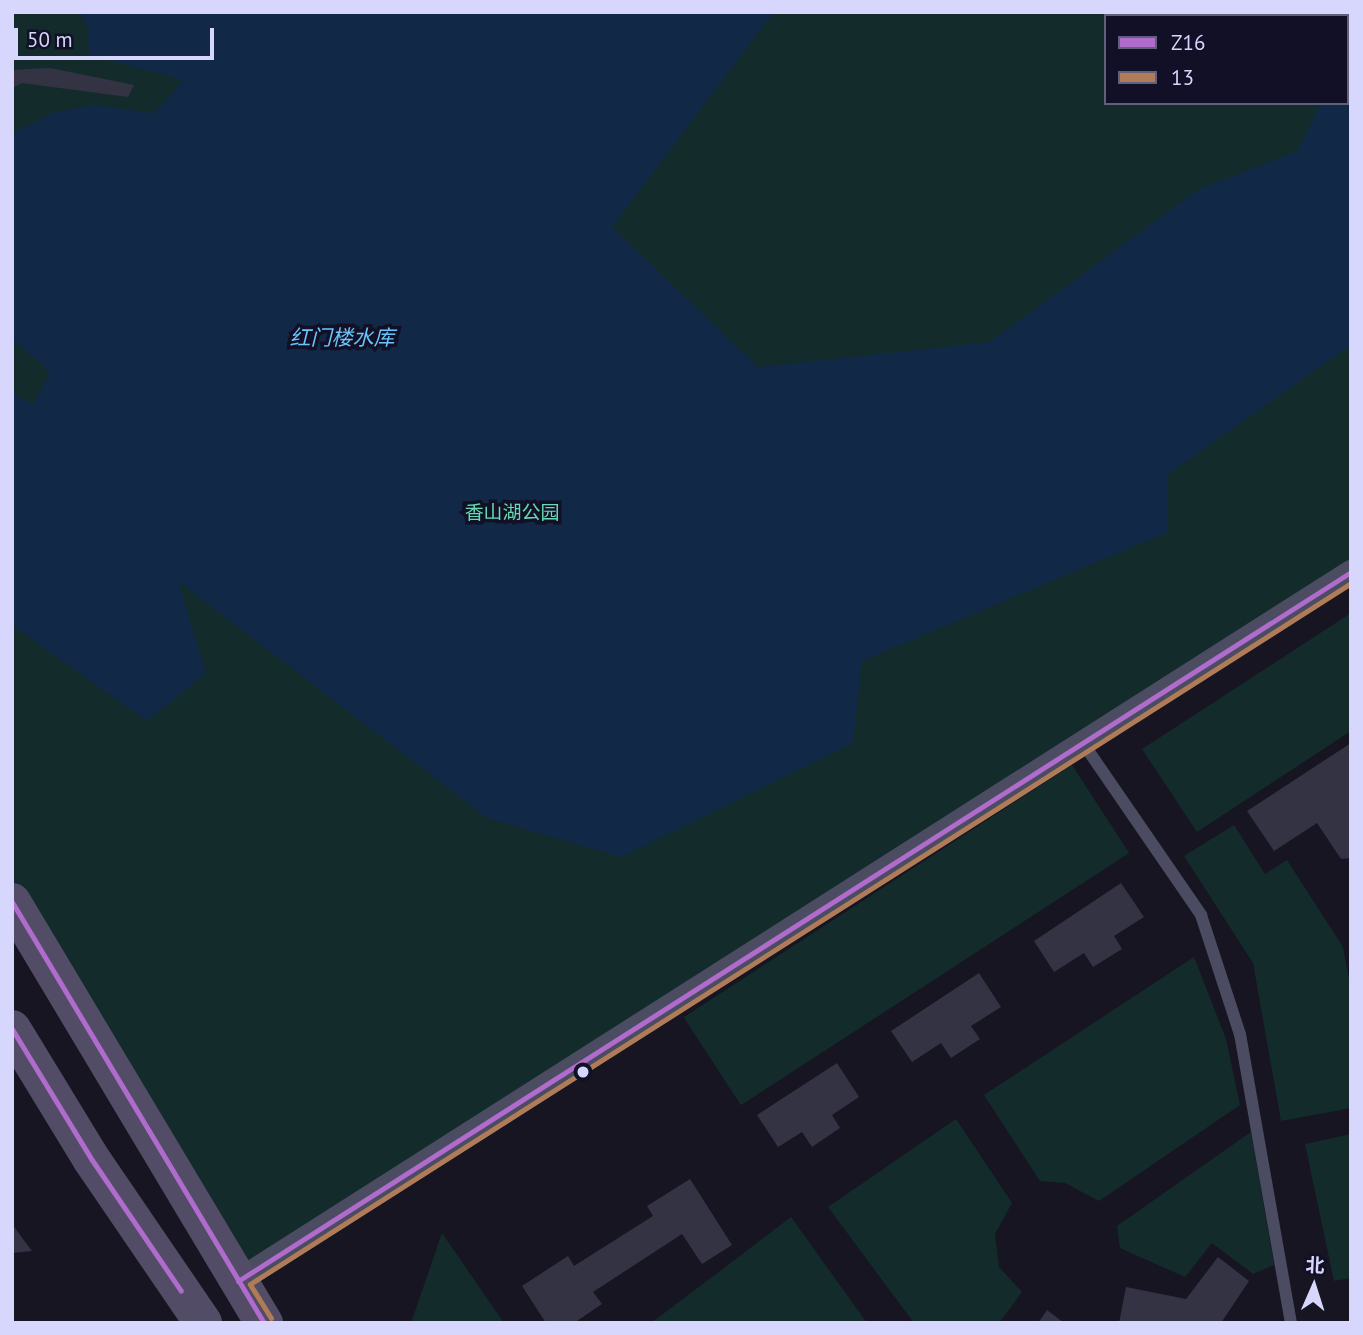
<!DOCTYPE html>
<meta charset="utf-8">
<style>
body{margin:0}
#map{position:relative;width:1363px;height:1335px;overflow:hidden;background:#161521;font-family:"PT Sans","Noto Sans SC",sans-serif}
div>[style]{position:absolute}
.green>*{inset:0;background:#132c2b;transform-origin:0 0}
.water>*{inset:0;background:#112946}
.building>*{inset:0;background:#343343}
.service>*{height:12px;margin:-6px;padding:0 6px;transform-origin:6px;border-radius:6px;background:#4b4b61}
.minor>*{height:24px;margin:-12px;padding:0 12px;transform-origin:12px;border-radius:12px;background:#4b4b61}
.primary>*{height:38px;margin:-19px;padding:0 19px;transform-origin:19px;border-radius:19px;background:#524c67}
.bus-1>*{height:5px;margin:-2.5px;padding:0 2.5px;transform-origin:2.5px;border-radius:2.5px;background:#b06ccc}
.bus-2>*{height:5px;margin:-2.5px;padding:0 2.5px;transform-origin:2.5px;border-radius:2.5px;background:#b07c57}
.dots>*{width:19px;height:19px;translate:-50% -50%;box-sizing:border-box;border:4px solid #121026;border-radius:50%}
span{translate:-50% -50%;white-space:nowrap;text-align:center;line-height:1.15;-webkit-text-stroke:7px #121026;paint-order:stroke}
.park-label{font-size:19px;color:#64dcb3}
.water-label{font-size:21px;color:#68c4fa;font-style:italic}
.frame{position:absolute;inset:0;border:14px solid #d7d7fe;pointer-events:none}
.legend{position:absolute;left:1104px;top:14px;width:245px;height:91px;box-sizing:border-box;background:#121026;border:2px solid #61607c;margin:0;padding:9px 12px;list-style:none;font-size:21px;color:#d7d7fe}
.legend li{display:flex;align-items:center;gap:14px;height:35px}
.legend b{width:35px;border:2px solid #61607c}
.north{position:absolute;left:1279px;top:1251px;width:70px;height:70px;-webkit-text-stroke:5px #121026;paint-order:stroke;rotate:3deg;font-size:19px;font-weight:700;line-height:28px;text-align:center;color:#d7d7fe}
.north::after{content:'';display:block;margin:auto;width:24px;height:32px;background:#d7d7fe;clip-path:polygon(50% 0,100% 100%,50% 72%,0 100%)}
.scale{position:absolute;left:14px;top:28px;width:200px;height:32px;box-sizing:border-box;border:4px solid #d7d7fe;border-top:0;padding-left:9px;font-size:21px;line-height:24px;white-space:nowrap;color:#d7d7fe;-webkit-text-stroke:5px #121026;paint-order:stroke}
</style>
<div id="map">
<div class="green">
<i style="clip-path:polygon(evenodd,12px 12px,1351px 12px,1351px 572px,238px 1281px,12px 903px,12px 12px,1106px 16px,1347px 16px,1347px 103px,1106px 103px,1106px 16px)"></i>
<i style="clip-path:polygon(1351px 613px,1351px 731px,1197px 832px,1142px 749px)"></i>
<i style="left:1072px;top:765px;width:105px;height:463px;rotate:57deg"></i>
<i style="clip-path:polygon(1234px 825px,1265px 874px,1287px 860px,1343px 947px,1351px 990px,1351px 1108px,1281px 1121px,1253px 963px,1184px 856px)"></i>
<i style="clip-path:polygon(1194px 957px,1226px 1039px,1240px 1105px,1099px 1201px,1065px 1183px,1040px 1181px,984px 1095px)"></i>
<i style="clip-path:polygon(956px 1119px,1012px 1203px,995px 1234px,999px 1267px,1022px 1292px,999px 1323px,914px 1323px,828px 1207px)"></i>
<i style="clip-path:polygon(1251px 1132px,1274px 1265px,1253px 1274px,1212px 1243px,1185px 1277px,1120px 1248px,1117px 1226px)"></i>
<i style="clip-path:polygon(1351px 1134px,1351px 1278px,1334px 1281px,1305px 1144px)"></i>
<i style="clip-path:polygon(791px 1217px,867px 1323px,651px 1323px,724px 1268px)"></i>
<i style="clip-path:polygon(442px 1233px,504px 1323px,411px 1323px)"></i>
</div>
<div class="water">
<i style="clip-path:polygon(79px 12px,774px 12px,612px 227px,758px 367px,990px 342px,1199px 189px,1297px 151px,1321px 103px,1347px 103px,1351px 46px,1351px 345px,1167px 475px,1168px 532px,862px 661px,853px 743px,621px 857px,487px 818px,178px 581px,206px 673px,147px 721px,12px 625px,12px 392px,33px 405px,50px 372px,12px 339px,12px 134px,53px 113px,91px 105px,154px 113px,184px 80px,89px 55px,88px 26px)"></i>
</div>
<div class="building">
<i style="clip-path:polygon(50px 68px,134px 85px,128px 97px,22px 83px,12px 88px,12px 70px)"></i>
<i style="clip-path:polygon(1351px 743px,1351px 858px,1341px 859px,1317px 823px,1274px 851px,1247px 811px)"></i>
<i style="clip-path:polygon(1121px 883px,1144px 917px,1114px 936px,1122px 949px,1093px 967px,1084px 953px,1054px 972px,1034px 941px)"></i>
<i style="clip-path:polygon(979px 973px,1001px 1007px,971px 1026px,980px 1039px,951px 1058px,941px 1043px,912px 1062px,891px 1031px)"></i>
<i style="clip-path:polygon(837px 1063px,859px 1097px,832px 1115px,840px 1128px,812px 1147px,802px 1132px,778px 1147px,757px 1115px)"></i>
<i style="clip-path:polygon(690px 1179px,732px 1245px,702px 1264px,682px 1234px,593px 1292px,602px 1304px,574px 1323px,546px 1323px,522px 1286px,568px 1256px,574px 1266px,653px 1216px,647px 1206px)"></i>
<i style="clip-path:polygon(12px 1224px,32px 1251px,12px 1253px)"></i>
<i style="clip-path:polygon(1218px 1257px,1249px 1281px,1221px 1323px,1119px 1323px,1126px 1287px,1186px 1299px)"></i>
<i style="clip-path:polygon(1047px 1310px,1064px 1323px,1038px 1323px)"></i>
</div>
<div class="service">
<i style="left:1083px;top:743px;width:209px;rotate:55.5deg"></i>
<i style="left:1201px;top:915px;width:125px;rotate:71.9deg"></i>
<i style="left:1240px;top:1034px;width:293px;rotate:80deg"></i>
</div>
<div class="minor">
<i style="left:238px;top:1281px;width:1320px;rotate:-32.5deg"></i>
</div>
<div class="primary">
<i style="left:12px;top:902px;width:491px;rotate:59.1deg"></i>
<i style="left:12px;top:1029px;width:153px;rotate:58.6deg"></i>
<i style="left:92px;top:1160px;width:197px;rotate:55.7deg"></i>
</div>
<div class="bus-1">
<i style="left:12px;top:902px;width:491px;rotate:59.1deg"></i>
<i style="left:12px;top:1029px;width:153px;rotate:58.6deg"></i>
<i style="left:92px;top:1160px;width:158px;rotate:55.8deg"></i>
<i style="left:238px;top:1281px;width:1320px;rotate:-32.5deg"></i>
</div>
<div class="bus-2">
<i style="left:271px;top:1318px;width:40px;rotate:-122deg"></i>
<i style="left:250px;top:1284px;width:1305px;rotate:-32.48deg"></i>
</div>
<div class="dots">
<i style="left:583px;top:1072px;background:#d7d7fe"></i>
</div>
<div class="park-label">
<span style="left:512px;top:513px">香山湖公园</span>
</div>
<div class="water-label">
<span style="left:342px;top:338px">红门楼水库</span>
</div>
<div class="frame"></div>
<ul class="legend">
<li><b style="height:9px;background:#b06ccc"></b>Z16</li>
<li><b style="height:9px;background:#b07c57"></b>13</li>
</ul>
<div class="north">北</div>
<div class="scale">50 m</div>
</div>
